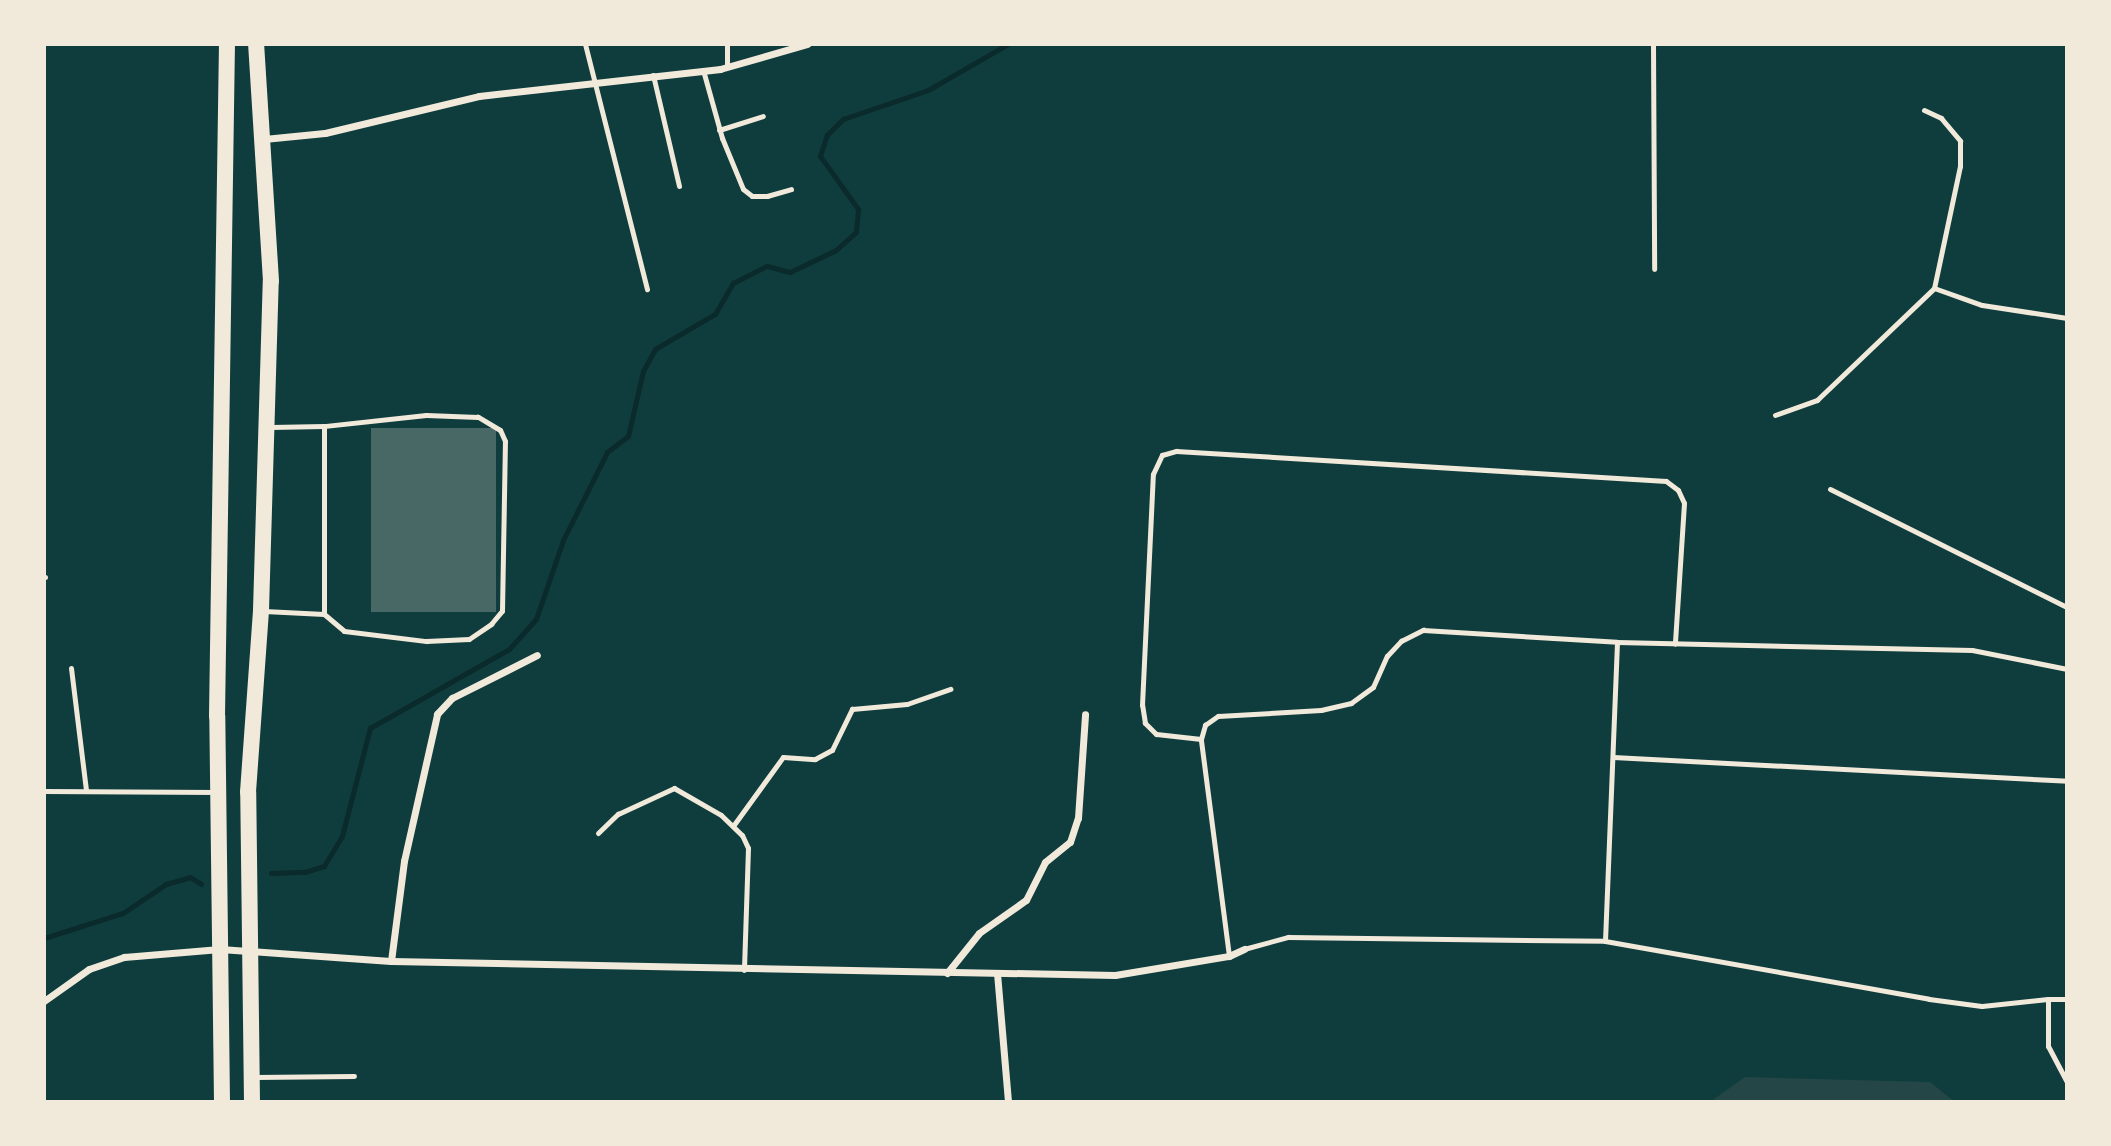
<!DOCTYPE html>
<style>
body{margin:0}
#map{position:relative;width:2111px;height:1146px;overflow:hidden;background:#0f3d3e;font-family:"Noto Sans",sans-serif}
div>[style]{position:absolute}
.green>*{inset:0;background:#244646}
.stream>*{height:5px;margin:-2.5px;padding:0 2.5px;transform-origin:2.5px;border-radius:2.5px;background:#0a2a2b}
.building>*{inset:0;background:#486865;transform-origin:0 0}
.service>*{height:5px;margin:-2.5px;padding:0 2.5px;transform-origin:2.5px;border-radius:2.5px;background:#f1e9da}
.minor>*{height:7px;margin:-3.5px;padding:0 3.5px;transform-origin:3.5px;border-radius:3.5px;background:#f1e9da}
.primary>*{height:16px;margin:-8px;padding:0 8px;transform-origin:8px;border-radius:8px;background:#f1e9da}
span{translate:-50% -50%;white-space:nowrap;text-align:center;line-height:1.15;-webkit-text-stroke:6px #f1e9da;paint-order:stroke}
.frame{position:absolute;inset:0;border:46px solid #f1e9da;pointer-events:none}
</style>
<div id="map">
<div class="green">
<i style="clip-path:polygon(1745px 1077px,1930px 1082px,1955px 1102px,1710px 1102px)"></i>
</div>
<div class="stream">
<i style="left:271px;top:873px;width:34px;rotate:-2deg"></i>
<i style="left:305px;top:872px;width:20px;rotate:-18deg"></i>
<i style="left:324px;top:866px;width:35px;rotate:-59deg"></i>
<i style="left:342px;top:836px;width:112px;rotate:-75.5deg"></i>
<i style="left:370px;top:728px;width:160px;rotate:-29.6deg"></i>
<i style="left:509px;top:649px;width:40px;rotate:-48deg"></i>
<i style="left:536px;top:619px;width:83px;rotate:-71.1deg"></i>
<i style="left:563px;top:540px;width:98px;rotate:-63.4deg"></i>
<i style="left:607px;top:452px;width:26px;rotate:-37deg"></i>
<i style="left:628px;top:436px;width:67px;rotate:-77deg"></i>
<i style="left:643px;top:371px;width:25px;rotate:-61deg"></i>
<i style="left:655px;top:349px;width:69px;rotate:-30.3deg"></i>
<i style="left:715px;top:314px;width:36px;rotate:-60deg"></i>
<i style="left:733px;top:283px;width:38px;rotate:-27deg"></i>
<i style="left:767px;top:266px;width:24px;rotate:15deg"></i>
<i style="left:790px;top:272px;width:51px;rotate:-25.6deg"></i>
<i style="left:836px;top:250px;width:27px;rotate:-42deg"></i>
<i style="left:856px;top:232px;width:23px;rotate:-85deg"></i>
<i style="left:858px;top:209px;width:65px;rotate:-125.6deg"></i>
<i style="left:820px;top:156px;width:22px;rotate:-72deg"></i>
<i style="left:827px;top:135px;width:23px;rotate:-45deg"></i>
<i style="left:843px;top:119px;width:90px;rotate:-18.8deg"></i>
<i style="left:928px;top:90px;width:92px;rotate:-29.9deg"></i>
<i style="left:44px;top:938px;width:83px;rotate:-17.6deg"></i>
<i style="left:123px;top:913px;width:52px;rotate:-34deg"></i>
<i style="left:166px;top:884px;width:25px;rotate:-16deg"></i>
<i style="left:190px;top:877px;width:13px;rotate:32deg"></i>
</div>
<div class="building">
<i style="left:371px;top:428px;width:125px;height:184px"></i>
</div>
<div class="service">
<i style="left:585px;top:44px;width:253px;rotate:75.8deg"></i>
<i style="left:1653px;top:44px;width:225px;rotate:89.7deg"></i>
<i style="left:727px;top:67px;width:23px;rotate:-90deg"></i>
<i style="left:703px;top:70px;width:71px;rotate:74.4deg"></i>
<i style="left:722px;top:138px;width:55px;rotate:67.6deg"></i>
<i style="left:743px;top:189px;width:11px;rotate:38deg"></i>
<i style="left:752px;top:196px;width:15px"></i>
<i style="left:767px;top:196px;width:25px;rotate:-16deg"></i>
<i style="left:653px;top:75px;width:114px;rotate:76.8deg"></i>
<i style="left:1924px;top:110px;width:19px;rotate:25deg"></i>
<i style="left:1941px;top:118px;width:30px;rotate:50deg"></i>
<i style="left:1960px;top:141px;width:25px;rotate:90deg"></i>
<i style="left:1960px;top:166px;width:125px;rotate:102deg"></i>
<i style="left:719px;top:130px;width:46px;rotate:-17.7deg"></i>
<i style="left:1775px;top:415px;width:45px;rotate:-19.7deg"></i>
<i style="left:1817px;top:400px;width:162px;rotate:-43.7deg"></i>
<i style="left:1934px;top:288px;width:51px;rotate:19.5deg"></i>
<i style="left:1982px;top:305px;width:86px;rotate:8.7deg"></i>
<i style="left:1830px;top:489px;width:265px;rotate:26.5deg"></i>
<i style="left:44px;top:577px;width:1px"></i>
<i style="left:264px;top:611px;width:60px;rotate:2.9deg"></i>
<i style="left:324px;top:614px;width:188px;rotate:-90deg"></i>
<i style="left:324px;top:426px;width:53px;rotate:178.9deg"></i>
<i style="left:324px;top:614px;width:26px;rotate:40deg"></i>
<i style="left:344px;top:631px;width:83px;rotate:7deg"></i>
<i style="left:426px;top:641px;width:43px;rotate:-2.7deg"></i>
<i style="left:469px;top:639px;width:27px;rotate:-34deg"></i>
<i style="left:491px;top:624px;width:17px;rotate:-50deg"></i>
<i style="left:502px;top:611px;width:170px;rotate:-89deg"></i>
<i style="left:505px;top:441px;width:12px;rotate:-114deg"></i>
<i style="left:500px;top:430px;width:26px;rotate:-149deg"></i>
<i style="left:478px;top:417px;width:52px;rotate:-177.8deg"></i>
<i style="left:426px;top:415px;width:103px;rotate:173.8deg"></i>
<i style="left:71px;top:668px;width:124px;rotate:83deg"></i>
<i style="left:1201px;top:739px;width:45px;rotate:-173.7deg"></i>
<i style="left:1156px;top:734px;width:16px;rotate:-135deg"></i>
<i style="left:1145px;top:723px;width:18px;rotate:-99deg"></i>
<i style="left:1142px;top:705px;width:231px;rotate:-87.3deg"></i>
<i style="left:1153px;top:474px;width:21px;rotate:-65deg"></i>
<i style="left:1162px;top:455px;width:15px;rotate:-16deg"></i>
<i style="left:1176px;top:451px;width:491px;rotate:3.5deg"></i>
<i style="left:1666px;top:481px;width:15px;rotate:37deg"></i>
<i style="left:1678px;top:490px;width:14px;rotate:65deg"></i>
<i style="left:1684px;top:503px;width:141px;rotate:93.7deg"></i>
<i style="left:1613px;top:757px;width:455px;rotate:3deg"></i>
<i style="left:44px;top:791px;width:173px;rotate:0.3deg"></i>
<i style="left:733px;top:826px;width:85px;rotate:-54.1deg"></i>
<i style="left:783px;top:757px;width:32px;rotate:4deg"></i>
<i style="left:815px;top:759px;width:19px;rotate:-28deg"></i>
<i style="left:832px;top:750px;width:46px;rotate:-64deg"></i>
<i style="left:852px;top:709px;width:55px;rotate:-5.2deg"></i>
<i style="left:907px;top:704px;width:46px;rotate:-19.2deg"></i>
<i style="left:598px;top:833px;width:28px;rotate:-44deg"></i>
<i style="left:618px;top:814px;width:62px;rotate:-24.9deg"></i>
<i style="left:674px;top:788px;width:54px;rotate:29.9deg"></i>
<i style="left:721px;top:815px;width:29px;rotate:44deg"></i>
<i style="left:742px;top:835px;width:14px;rotate:65deg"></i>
<i style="left:748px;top:848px;width:122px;rotate:91.9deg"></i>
<i style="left:1605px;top:941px;width:299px;rotate:-87.7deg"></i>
<i style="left:1244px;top:949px;width:46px;rotate:-15.3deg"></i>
<i style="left:1288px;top:937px;width:317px;rotate:0.7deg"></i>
<i style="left:1605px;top:941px;width:329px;rotate:10.1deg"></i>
<i style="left:1929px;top:999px;width:53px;rotate:7.5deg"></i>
<i style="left:1982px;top:1006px;width:66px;rotate:-6.1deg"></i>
<i style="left:2048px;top:999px;width:47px;rotate:90deg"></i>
<i style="left:2048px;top:1046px;width:41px;rotate:62.2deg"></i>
<i style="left:1229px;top:956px;width:219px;rotate:-97.4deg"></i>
<i style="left:1201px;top:739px;width:15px;rotate:-74deg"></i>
<i style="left:1205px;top:725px;width:16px;rotate:-35deg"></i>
<i style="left:1218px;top:716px;width:103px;rotate:-3.3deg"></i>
<i style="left:1321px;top:710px;width:31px;rotate:-13deg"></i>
<i style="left:1351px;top:703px;width:27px;rotate:-36deg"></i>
<i style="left:1373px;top:687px;width:34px;rotate:-66deg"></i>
<i style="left:1387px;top:656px;width:21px;rotate:-47deg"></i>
<i style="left:1401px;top:641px;width:25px;rotate:-27deg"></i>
<i style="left:1423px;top:630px;width:194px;rotate:3.5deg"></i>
<i style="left:1617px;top:642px;width:355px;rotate:1.3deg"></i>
<i style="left:1972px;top:650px;width:97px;rotate:11.3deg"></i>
<i style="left:2048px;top:999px;width:19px"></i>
<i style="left:255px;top:1077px;width:99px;rotate:-0.6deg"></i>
</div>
<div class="minor">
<i style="left:264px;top:139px;width:61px;rotate:-5.6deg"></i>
<i style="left:325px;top:133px;width:158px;rotate:-13.5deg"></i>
<i style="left:479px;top:96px;width:243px;rotate:-6.4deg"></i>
<i style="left:720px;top:69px;width:91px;rotate:-16deg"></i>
<i style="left:391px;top:961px;width:101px;rotate:-82.6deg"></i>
<i style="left:404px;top:861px;width:151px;rotate:-77.3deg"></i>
<i style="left:437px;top:714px;width:22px;rotate:-47deg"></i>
<i style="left:452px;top:698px;width:95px;rotate:-26.8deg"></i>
<i style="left:947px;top:973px;width:51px;rotate:-51.3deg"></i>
<i style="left:979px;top:933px;width:57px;rotate:-35.1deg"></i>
<i style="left:1026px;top:900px;width:42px;rotate:-63.4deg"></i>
<i style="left:1045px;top:862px;width:32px;rotate:-39deg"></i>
<i style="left:1070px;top:842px;width:25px;rotate:-72deg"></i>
<i style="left:1078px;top:818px;width:104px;rotate:-86.1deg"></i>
<i style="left:997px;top:973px;width:129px;rotate:85.1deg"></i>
<i style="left:44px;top:1001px;width:55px;rotate:-35.4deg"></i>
<i style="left:89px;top:969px;width:37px;rotate:-19deg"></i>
<i style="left:124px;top:957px;width:96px;rotate:-4.8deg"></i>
<i style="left:220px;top:949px;width:171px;rotate:4deg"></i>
<i style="left:391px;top:961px;width:724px;rotate:1.11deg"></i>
<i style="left:1115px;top:975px;width:116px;rotate:-9.5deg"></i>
<i style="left:1229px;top:956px;width:17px;rotate:-25deg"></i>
</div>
<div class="primary">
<i style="left:222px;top:1102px;width:386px;rotate:-90.7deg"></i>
<i style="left:217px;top:716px;width:672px;rotate:-89.15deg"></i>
<i style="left:252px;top:1102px;width:310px;rotate:-90.7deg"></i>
<i style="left:248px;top:792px;width:182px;rotate:-85.9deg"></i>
<i style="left:261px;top:610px;width:329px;rotate:-88.3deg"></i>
<i style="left:271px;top:281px;width:237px;rotate:-93.6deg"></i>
</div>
<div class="frame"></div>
</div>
